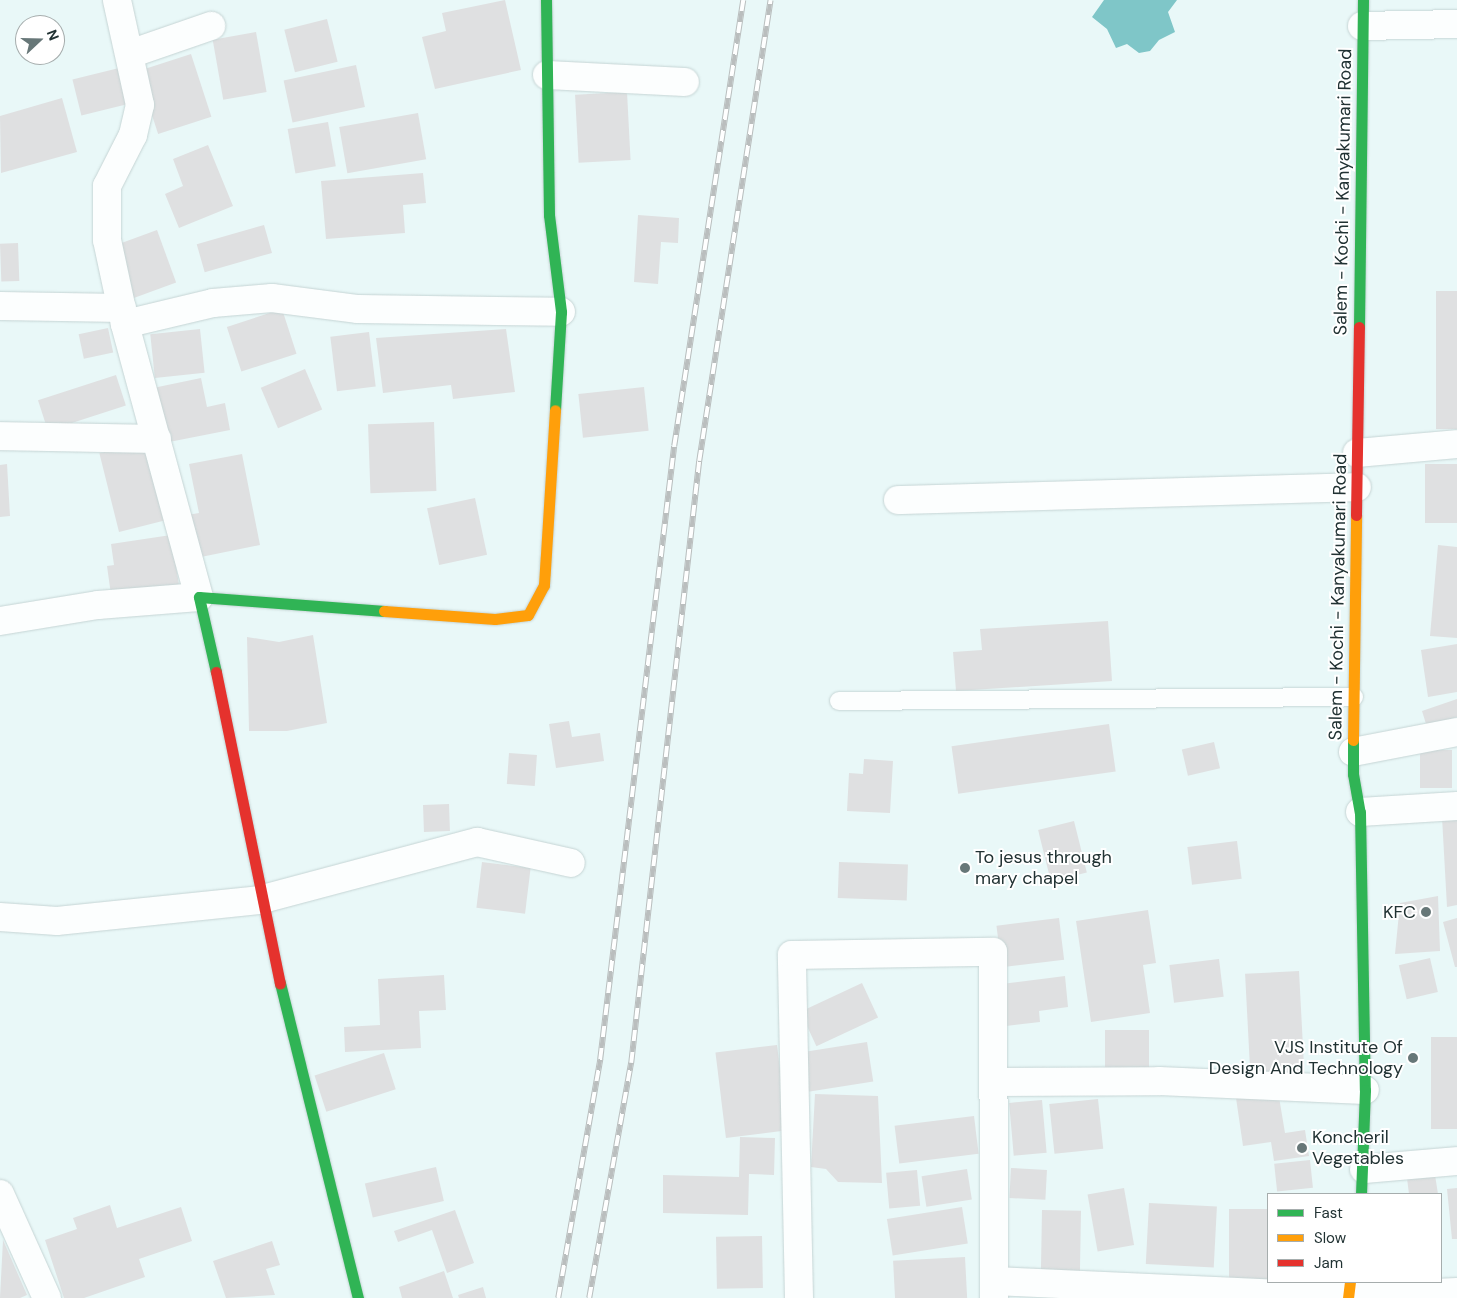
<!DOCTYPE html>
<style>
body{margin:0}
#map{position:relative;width:1457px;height:1298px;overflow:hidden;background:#e9f8f8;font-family:"DM Sans",sans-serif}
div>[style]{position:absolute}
.water>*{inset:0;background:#7fc6c8}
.building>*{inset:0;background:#dfe0e1;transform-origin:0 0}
.roads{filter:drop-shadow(0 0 1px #c5d4d4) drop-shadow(0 0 1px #c5d4d4)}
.lane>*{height:18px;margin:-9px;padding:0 9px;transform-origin:9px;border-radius:9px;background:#fcfefe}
.street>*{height:28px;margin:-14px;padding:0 14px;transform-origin:14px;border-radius:14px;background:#fcfefe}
.fast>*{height:11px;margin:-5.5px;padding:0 5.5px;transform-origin:5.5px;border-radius:5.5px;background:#30b455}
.slow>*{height:11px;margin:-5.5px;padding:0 5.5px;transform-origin:5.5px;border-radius:5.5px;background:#ff9f0a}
.jam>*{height:11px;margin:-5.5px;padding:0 5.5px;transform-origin:5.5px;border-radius:5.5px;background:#e5322d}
.rail>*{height:5.5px;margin-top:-2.75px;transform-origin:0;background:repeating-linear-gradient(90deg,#fff 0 11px,#babebe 0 22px);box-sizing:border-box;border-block:1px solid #babebe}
.dots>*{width:14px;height:14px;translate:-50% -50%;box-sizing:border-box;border:2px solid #fff;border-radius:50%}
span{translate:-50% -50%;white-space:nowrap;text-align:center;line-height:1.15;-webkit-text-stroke:4px #fff;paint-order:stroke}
.street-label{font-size:18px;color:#213233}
.poi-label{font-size:18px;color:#213233}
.left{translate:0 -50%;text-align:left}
.right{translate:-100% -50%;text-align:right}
.legend{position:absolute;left:1267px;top:1193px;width:175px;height:90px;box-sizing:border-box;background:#fff;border:1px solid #a6adad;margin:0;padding:6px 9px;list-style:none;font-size:15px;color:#213233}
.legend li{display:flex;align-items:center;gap:10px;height:25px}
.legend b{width:25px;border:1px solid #a6adad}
.north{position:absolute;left:15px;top:15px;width:50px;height:50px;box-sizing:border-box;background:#fff;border:1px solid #a6adad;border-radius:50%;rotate:69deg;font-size:14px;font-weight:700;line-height:20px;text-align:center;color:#213233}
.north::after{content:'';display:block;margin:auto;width:18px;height:22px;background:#677778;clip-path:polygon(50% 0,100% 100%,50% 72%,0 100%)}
</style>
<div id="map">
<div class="water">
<i style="clip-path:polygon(1104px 0,1177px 0,1168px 12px,1175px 32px,1159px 40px,1150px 51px,1139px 53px,1127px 44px,1116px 48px,1107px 29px,1092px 17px)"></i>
</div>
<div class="building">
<i style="clip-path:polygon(505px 0,521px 70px,435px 89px,422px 37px,446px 31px,442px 13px)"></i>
<i style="left:327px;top:19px;width:44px;height:44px;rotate:76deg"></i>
<i style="left:256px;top:32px;width:61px;height:44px;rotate:80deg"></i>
<i style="left:191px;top:54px;width:66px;height:56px;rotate:72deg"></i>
<i style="left:356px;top:65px;width:43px;height:74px;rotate:78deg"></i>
<i style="left:119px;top:68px;width:37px;height:48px;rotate:76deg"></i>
<i style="left:627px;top:92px;width:68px;height:52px;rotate:87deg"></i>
<i style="clip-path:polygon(62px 98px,77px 152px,1px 173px,0 116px)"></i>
<i style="left:418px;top:113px;width:47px;height:80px;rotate:80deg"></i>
<i style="left:328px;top:122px;width:45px;height:41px;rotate:80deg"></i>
<i style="clip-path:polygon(208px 145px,233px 206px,179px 228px,165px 194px,183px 186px,173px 159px)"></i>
<i style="clip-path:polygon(423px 173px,426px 203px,403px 205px,405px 233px,326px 239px,321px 181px)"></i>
<i style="clip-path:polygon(638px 215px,679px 218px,678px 243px,661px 242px,658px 284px,634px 282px)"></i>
<i style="left:264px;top:225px;width:29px;height:70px;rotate:74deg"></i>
<i style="left:157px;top:230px;width:56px;height:45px;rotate:70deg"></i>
<i style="left:18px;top:243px;width:38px;height:18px;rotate:88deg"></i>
<i style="left:1436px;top:291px;width:21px;height:138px"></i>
<i style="left:282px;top:309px;width:47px;height:58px;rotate:72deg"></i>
<i style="left:108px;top:328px;width:25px;height:30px;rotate:78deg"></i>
<i style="left:200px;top:329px;width:44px;height:50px;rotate:84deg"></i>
<i style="clip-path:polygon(506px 329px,515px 392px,453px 399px,451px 385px,383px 393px,376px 338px)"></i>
<i style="left:369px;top:332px;width:55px;height:39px;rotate:83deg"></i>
<i style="left:305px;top:369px;width:44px;height:48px;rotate:67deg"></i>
<i style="left:116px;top:375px;width:32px;height:82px;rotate:72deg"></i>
<i style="clip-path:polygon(201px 378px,207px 407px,225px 403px,230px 430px,164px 443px,153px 388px)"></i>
<i style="left:644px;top:387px;width:44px;height:66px;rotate:84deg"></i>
<i style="left:434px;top:422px;width:69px;height:66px;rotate:88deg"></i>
<i style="left:145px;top:442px;width:81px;height:47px;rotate:76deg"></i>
<i style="clip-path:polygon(242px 454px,260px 545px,196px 558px,187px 515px,199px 513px,189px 464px)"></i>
<i style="clip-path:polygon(7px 464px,10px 516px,0 517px,0 465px)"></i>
<i style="left:1425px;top:464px;width:32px;height:59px"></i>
<i style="left:475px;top:498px;width:58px;height:49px;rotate:78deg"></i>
<i style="clip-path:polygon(171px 535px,179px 585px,111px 595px,107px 566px,114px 565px,111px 544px)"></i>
<i style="clip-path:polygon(1438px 545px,1457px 547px,1457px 638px,1430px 636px)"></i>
<i style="clip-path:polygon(1108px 621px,1112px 681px,956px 691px,953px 652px,982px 650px,980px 629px)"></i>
<i style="clip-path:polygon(313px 635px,327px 723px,287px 731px,249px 731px,247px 637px,279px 642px)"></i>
<i style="clip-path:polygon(1457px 644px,1457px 692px,1428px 697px,1421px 650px)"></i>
<i style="clip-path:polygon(1457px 699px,1457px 717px,1427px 727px,1422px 711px)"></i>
<i style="clip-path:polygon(569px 721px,572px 737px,600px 733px,604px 761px,556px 768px,549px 724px)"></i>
<i style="left:1109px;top:724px;width:48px;height:159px;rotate:82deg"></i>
<i style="left:1214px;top:742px;width:27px;height:33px;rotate:77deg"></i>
<i style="left:1420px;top:750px;width:32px;height:38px"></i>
<i style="left:509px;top:753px;width:28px;height:31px;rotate:4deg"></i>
<i style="clip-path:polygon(864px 759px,893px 761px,890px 813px,847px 811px,849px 773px,863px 774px)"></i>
<i style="left:449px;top:804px;width:27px;height:26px;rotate:88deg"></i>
<i style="clip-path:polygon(1442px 817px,1457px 817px,1457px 905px,1447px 907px)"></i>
<i style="left:1074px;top:821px;width:53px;height:37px;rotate:76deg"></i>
<i style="left:1237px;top:841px;width:38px;height:50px;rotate:83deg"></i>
<i style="left:482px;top:862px;width:49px;height:46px;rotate:7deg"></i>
<i style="left:839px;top:862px;width:69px;height:36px;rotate:2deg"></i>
<i style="clip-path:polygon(1438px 896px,1440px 951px,1395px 954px,1400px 903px)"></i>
<i style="clip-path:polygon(1148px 910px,1156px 963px,1143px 965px,1150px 1013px,1091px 1022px,1076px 921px)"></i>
<i style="left:1059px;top:918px;width:42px;height:63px;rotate:83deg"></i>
<i style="clip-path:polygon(1457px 918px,1457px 967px,1455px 967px,1443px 922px)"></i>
<i style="left:1430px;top:958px;width:35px;height:32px;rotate:77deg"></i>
<i style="left:1219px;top:959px;width:38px;height:50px;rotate:83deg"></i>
<i style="left:1299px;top:971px;width:105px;height:54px;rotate:87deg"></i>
<i style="clip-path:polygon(444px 975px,446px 1010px,419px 1011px,421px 1048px,345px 1052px,344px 1027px,380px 1025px,378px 979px)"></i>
<i style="clip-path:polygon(1065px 976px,1068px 1007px,1039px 1011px,1040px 1022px,1006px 1026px,1001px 984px)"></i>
<i style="left:862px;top:983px;width:38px;height:68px;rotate:65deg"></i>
<i style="left:1105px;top:1030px;width:44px;height:49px"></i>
<i style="left:1457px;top:1037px;width:92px;height:26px;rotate:90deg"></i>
<i style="left:867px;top:1042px;width:40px;height:69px;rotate:81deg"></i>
<i style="left:777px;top:1045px;width:86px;height:62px;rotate:83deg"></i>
<i style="left:384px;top:1053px;width:38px;height:73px;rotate:72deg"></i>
<i style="clip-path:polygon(1278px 1091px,1285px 1133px,1305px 1130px,1309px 1156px,1274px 1161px,1271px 1142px,1243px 1146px,1236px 1098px)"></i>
<i style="clip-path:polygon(815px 1094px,878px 1096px,882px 1183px,838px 1182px,826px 1169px,811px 1167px)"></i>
<i style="left:1098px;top:1099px;width:50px;height:49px;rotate:84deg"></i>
<i style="left:1042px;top:1100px;width:53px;height:33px;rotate:85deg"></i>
<i style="left:974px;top:1116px;width:38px;height:80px;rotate:83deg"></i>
<i style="clip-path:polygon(740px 1137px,775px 1138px,774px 1175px,749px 1174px,748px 1215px,663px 1213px,663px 1175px,739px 1177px)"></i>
<i style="left:1310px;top:1160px;width:28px;height:36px;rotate:84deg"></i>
<i style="left:436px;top:1167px;width:35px;height:73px;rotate:77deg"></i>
<i style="left:1011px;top:1168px;width:36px;height:30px;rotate:3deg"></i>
<i style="left:967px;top:1169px;width:31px;height:46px;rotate:81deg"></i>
<i style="left:917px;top:1170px;width:36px;height:31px;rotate:85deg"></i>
<i style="clip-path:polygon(1435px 1175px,1438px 1194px,1409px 1194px,1407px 1178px)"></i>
<i style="left:1124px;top:1188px;width:58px;height:37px;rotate:80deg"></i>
<i style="clip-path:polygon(1457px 1188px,1457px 1239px,1452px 1239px,1447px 1189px)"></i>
<i style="left:1149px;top:1203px;width:68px;height:61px;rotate:3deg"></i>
<i style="clip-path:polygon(110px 1205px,117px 1228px,181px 1207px,192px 1241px,139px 1259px,145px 1277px,84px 1298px,64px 1298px,45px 1240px,77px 1229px,73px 1218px)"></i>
<i style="left:962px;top:1207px;width:37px;height:76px;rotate:81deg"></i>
<i style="left:1268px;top:1209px;width:74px;height:39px;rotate:90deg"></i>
<i style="clip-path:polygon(455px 1210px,474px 1263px,447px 1273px,432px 1230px,398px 1242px,394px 1231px)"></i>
<i style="left:1042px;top:1210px;width:39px;height:64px;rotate:1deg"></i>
<i style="left:762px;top:1236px;width:52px;height:46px;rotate:89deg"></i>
<i style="clip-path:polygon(3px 1240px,27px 1295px,20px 1298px,0 1298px)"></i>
<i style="clip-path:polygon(272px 1241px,280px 1265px,266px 1269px,275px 1295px,226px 1298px,213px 1261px)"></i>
<i style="left:965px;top:1257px;width:41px;height:72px;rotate:87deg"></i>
<i style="clip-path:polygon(444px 1271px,453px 1298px,402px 1298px,399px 1287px)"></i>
<i style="clip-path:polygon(483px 1287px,486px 1298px,459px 1298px,458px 1295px)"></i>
</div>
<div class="roads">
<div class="lane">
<i style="left:839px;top:701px;width:515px;rotate:-0.45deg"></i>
</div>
<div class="street">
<i style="left:1362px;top:26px;width:95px;rotate:-1.2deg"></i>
<i style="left:130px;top:54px;width:86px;rotate:-19.1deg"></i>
<i style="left:547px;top:75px;width:138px;rotate:2.9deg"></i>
<i style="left:0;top:306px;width:122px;rotate:0.9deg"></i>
<i style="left:125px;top:324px;width:90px;rotate:-13.4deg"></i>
<i style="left:213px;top:303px;width:59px;rotate:-4.8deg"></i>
<i style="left:272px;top:298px;width:87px;rotate:7.3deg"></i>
<i style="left:358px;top:309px;width:203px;rotate:0.8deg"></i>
<i style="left:0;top:436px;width:157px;rotate:1.1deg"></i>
<i style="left:1357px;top:453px;width:100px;rotate:-5.1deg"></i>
<i style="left:898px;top:500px;width:459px;rotate:-1.6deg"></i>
<i style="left:0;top:621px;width:99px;rotate:-9.3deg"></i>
<i style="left:98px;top:605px;width:101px;rotate:-4.5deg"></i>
<i style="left:199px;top:597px;width:283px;rotate:-105.2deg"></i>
<i style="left:125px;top:324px;width:86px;rotate:-102.1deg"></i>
<i style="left:107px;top:240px;width:54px;rotate:-90deg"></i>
<i style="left:107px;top:186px;width:57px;rotate:-63deg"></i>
<i style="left:133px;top:135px;width:31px;rotate:-77deg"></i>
<i style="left:140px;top:105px;width:107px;rotate:-102.4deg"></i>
<i style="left:1353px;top:752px;width:106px;rotate:-10.9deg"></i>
<i style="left:1360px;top:812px;width:97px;rotate:-3.5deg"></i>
<i style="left:0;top:917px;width:57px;rotate:4deg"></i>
<i style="left:57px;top:921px;width:203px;rotate:-5.9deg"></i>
<i style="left:259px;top:900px;width:226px;rotate:-14.9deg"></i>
<i style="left:477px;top:842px;width:96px;rotate:12.6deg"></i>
<i style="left:993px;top:1082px;width:166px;rotate:-0.3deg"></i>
<i style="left:1159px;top:1081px;width:206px;rotate:2.5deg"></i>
<i style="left:1364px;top:1169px;width:93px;rotate:-4.9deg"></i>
<i style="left:0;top:1194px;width:114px;rotate:65.7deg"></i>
<i style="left:994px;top:1281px;width:354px;rotate:2.6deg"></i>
<i style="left:1348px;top:1297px;width:109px;rotate:-2.6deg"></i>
<i style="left:799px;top:1298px;width:343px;rotate:-91.2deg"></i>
<i style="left:792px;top:955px;width:201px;rotate:-0.9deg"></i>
<i style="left:993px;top:952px;width:346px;rotate:89.8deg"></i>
</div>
<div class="fast">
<i style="left:546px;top:0;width:215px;rotate:89.2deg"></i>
<i style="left:549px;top:215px;width:98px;rotate:82.9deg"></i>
<i style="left:561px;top:312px;width:98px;rotate:93.5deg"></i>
<i style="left:1359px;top:327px;width:327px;rotate:-89.3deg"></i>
<i style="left:216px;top:672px;width:77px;rotate:-102.8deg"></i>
<i style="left:199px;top:597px;width:186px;rotate:4.3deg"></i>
<i style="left:1353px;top:740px;width:34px;rotate:90deg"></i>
<i style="left:1353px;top:774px;width:39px;rotate:80deg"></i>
<i style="left:1360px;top:812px;width:278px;rotate:89deg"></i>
<i style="left:1365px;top:1090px;width:104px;rotate:92.2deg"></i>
<i style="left:280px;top:983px;width:325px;rotate:76.1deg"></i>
</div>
<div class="slow">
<i style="left:384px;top:611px;width:111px;rotate:4.1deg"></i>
<i style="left:495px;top:619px;width:33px;rotate:-7deg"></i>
<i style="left:528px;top:615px;width:34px;rotate:-62deg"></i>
<i style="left:544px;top:585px;width:175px;rotate:-86.4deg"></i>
<i style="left:1353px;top:740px;width:225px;rotate:-89.2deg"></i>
<i style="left:1348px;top:1298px;width:16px;rotate:-83deg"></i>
</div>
<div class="jam">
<i style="left:1356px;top:515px;width:188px;rotate:-89.1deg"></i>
<i style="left:216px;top:672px;width:318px;rotate:78.4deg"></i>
</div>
</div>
<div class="rail">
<i style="left:558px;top:1298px;width:243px;rotate:-80deg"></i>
<i style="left:600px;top:1059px;width:617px;rotate:-83.12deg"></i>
<i style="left:674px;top:446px;width:451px;rotate:-81.2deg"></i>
<i style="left:589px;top:1298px;width:239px;rotate:-79.9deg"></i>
<i style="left:631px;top:1063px;width:606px;rotate:-83.56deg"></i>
<i style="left:699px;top:461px;width:466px;rotate:-81.2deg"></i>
</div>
<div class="dots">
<i style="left:965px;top:868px;background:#677778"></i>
<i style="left:1426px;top:912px;background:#677778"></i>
<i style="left:1413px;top:1058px;background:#677778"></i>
<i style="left:1302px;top:1148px;background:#677778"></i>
</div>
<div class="street-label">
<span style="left:1343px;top:192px;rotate:-89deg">Salem - Kochi - Kanyakumari Road</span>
<span style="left:1338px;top:597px;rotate:-89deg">Salem - Kochi - Kanyakumari Road</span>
</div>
<div class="poi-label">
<span class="left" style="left:975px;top:868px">To jesus through<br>mary chapel</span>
<span class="right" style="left:1416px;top:912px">KFC</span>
<span class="right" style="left:1403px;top:1058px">VJS Institute Of<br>Design And Technology</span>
<span class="left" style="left:1312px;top:1148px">Koncheril<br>Vegetables</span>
</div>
<ul class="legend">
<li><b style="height:6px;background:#30b455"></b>Fast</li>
<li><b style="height:6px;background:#ff9f0a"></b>Slow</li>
<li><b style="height:6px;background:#e5322d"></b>Jam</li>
</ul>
<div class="north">N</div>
</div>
